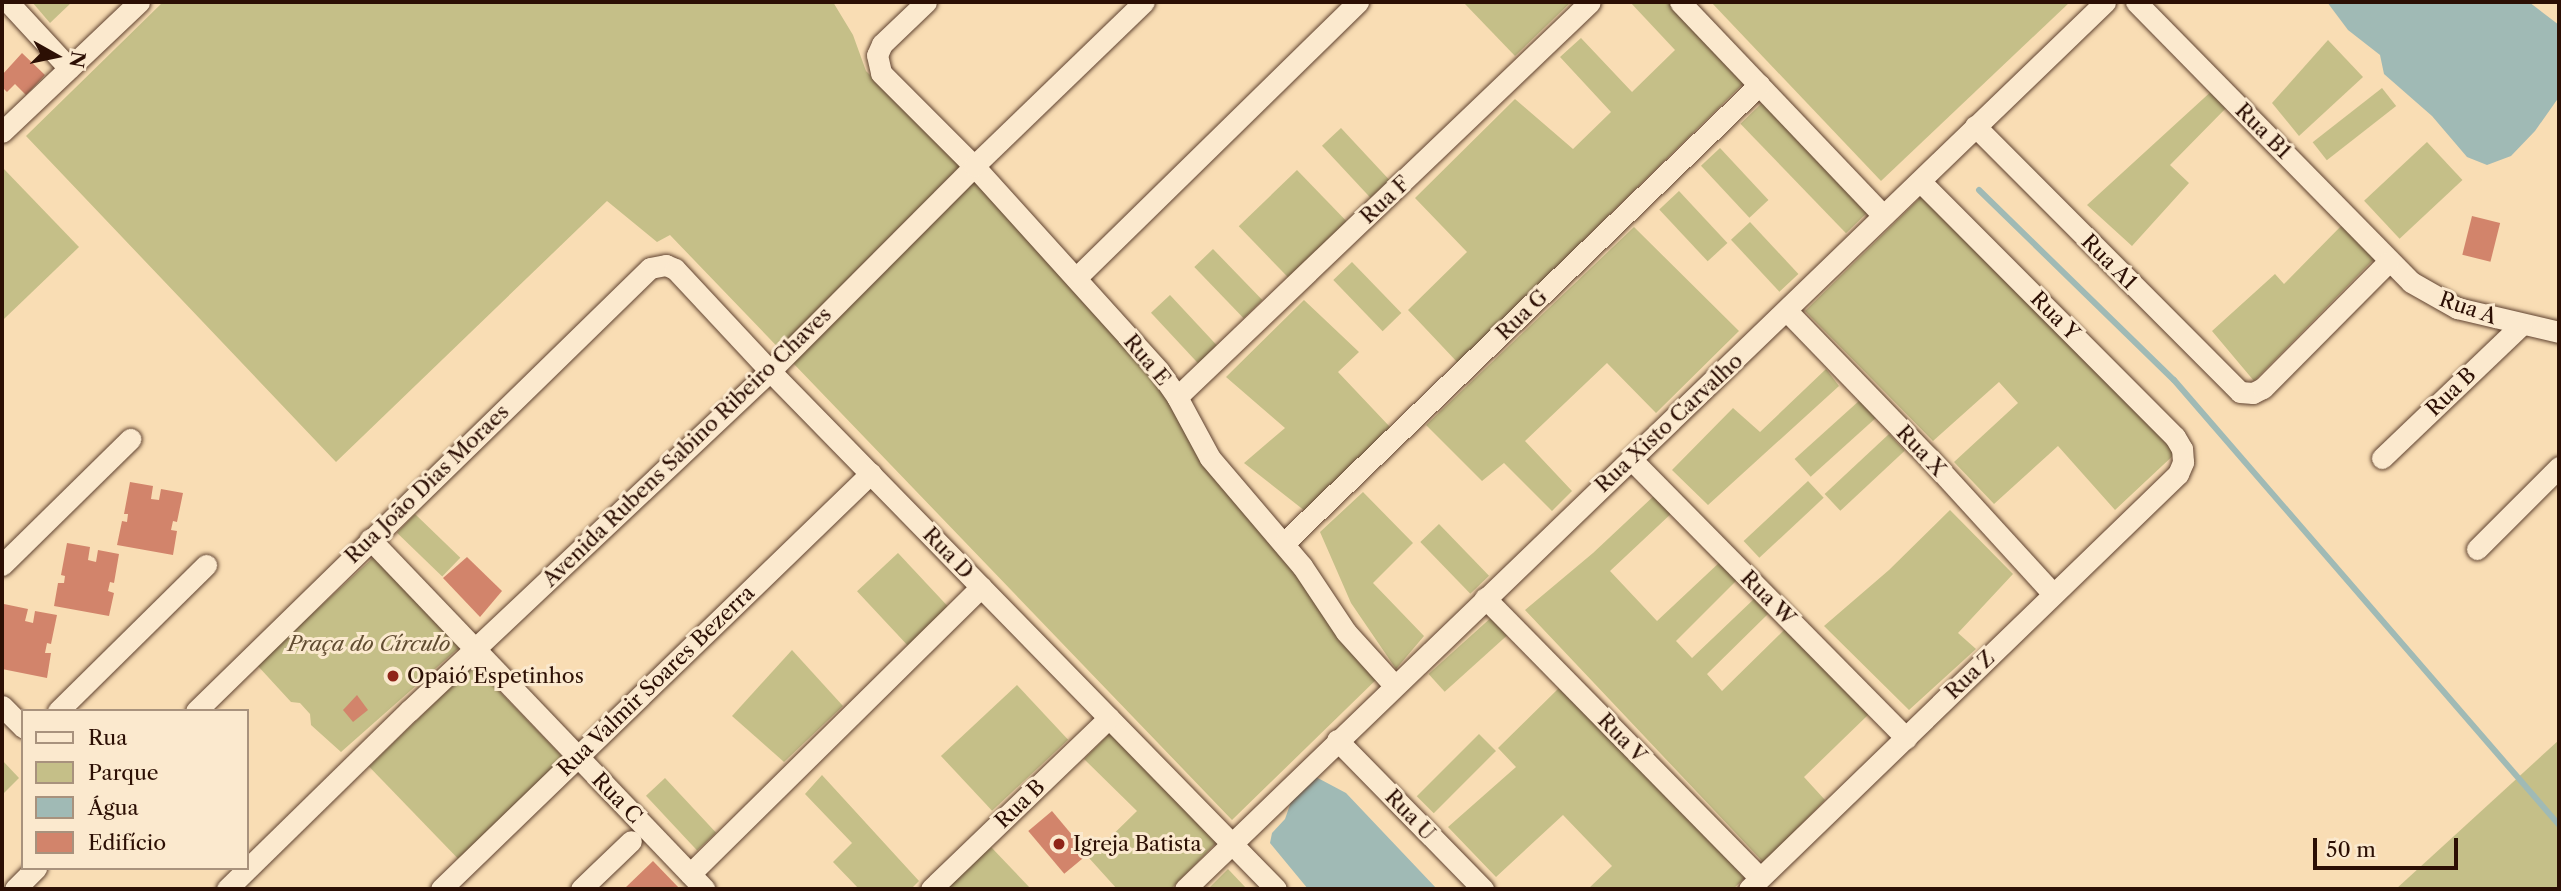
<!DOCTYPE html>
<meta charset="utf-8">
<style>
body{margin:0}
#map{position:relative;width:2561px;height:891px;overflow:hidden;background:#f9ddb4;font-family:"Libre Caslon Text",serif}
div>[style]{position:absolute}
.green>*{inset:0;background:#c5bf88;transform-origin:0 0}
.water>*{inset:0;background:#a0bab5}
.stream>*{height:6px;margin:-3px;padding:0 3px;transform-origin:3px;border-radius:3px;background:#a0bab5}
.building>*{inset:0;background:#d2846b;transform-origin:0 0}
.round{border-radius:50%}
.roads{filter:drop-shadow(0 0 2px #5f4230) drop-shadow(0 0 2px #5f4230)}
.minor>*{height:21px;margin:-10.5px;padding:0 10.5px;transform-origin:10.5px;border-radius:10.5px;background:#fbe9ce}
.dots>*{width:19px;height:19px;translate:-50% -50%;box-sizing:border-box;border:4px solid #fbe9ce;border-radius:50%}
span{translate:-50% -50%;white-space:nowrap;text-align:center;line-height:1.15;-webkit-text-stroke:6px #fbe9ce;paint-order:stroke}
.street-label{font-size:21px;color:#2c0f04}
.park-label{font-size:21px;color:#624d32;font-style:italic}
.poi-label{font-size:21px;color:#2c0f04}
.left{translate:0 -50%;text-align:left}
.frame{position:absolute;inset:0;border:4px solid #2c0f04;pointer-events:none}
.legend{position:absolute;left:21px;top:709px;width:228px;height:161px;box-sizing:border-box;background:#fbe9ce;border:2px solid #a8927d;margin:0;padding:9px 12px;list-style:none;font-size:21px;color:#2c0f04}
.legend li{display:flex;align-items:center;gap:14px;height:35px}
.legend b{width:35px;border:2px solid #a8927d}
.north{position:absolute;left:21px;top:21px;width:70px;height:70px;-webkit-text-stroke:5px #fbe9ce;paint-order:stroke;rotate:99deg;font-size:19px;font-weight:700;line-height:28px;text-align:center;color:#2c0f04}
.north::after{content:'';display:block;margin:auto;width:24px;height:32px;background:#2c0f04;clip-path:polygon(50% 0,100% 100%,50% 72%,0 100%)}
.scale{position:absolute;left:2313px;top:838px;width:145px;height:32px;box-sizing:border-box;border:4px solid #2c0f04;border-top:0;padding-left:9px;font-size:21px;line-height:24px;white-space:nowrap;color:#2c0f04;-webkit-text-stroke:5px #fbe9ce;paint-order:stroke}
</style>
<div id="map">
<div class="green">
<i style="clip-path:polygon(32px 2px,72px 2px,50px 23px)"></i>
<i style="clip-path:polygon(163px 2px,833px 2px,853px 35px,866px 71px,955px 160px,1164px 383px,1383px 673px,1232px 820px,670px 235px,657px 242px,607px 201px,336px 462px,26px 136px)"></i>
<i style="clip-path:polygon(1467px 2px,1571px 2px,1515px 56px,1465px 4px)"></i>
<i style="clip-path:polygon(1630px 2px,1670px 2px,1746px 81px,1458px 363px,1408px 310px,1467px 252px,1415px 198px,1515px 99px,1573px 149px,1611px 112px,1560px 57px,1581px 38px,1632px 92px,1675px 50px)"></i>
<i style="clip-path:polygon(1711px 2px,2070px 2px,1881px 181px)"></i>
<i style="clip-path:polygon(2328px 40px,2363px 77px,2299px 136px,2272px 103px)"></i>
<i style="clip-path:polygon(2215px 88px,2229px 105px,2170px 165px,2189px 183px,2132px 246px,2087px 205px)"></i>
<i style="left:2382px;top:88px;width:23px;height:88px;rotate:52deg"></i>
<i style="left:1762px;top:103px;width:152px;height:30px;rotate:46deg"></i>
<i style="left:1341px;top:128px;width:71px;height:26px;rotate:47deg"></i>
<i style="left:2427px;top:142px;width:52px;height:86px;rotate:47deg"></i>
<i style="left:1720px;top:148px;width:71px;height:26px;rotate:47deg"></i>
<i style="clip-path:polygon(2px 167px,79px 247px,4px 319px,2px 317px)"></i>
<i style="left:1297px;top:170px;width:72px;height:81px;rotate:46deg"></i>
<i style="left:1679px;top:191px;width:71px;height:27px;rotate:47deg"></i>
<i style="clip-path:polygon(1925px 193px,2178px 451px,2115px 510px,2058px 446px,1994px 504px,1954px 462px,2018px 403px,1999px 382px,1933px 441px,1805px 311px)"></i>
<i style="left:1750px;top:222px;width:71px;height:26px;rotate:47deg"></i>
<i style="clip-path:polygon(2343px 224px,2374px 259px,2254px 381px,2212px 331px,2275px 274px,2284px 284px)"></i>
<i style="clip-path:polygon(1634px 227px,1739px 331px,1656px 413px,1607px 363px,1525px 441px,1572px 491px,1552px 511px,1504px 463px,1482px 481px,1426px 425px)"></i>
<i style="left:1213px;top:249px;width:71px;height:26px;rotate:46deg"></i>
<i style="left:1352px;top:262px;width:71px;height:26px;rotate:46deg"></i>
<i style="left:1170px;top:295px;width:71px;height:26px;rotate:47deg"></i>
<i style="clip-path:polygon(1304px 300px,1359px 352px,1338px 372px,1390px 427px,1305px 511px,1244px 463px,1285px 428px,1226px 377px)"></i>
<i style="clip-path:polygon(1826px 369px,1839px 386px,1708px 505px,1672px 470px,1733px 408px,1760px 432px)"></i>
<i style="left:1860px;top:400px;width:24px;height:88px;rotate:48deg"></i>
<i style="left:1889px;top:434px;width:23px;height:88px;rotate:47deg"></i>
<i style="left:1808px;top:481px;width:23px;height:88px;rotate:47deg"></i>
<i style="clip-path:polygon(1363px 492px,1413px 543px,1373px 583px,1424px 636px,1396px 669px,1351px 603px,1320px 532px)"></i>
<i style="clip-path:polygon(1657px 493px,1674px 511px,1610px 571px,1657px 621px,1721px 561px,1738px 579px,1676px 641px,1692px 658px,1755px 598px,1769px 613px,1707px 674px,1722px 691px,1785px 629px,1870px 713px,1804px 777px,1825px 800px,1764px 863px,1525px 610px,1593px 553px)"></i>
<i style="clip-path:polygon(1950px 510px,2013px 574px,1958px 633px,1976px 649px,1909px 710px,1824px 626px,1889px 570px)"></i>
<i style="left:415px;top:514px;width:63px;height:26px;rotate:44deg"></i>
<i style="left:1439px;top:524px;width:72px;height:26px;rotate:46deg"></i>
<i style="left:898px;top:553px;width:75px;height:56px;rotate:47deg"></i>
<i style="clip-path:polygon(377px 554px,461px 646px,341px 752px,311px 725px,310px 714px,300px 703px,291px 702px,257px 665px)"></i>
<i style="left:1494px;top:615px;width:24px;height:88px;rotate:48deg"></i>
<i style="clip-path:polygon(792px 650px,843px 706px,784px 762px,732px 716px)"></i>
<i style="left:474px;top:665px;width:130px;height:146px;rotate:46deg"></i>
<i style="clip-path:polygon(1563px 684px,1745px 878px,1733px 889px,1588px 889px,1612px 866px,1563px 815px,1496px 877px,1448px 827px,1516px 767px,1498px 748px)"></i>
<i style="left:1017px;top:685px;width:75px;height:104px;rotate:47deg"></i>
<i style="clip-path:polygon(1111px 732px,1216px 843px,1171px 889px,1117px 889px,1089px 858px,1137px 811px,1084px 759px)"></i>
<i style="left:1479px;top:734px;width:24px;height:88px;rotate:45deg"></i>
<i style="clip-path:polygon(2559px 740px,2559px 889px,2396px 889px)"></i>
<i style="clip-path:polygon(2px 760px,19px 778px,2px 795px)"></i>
<i style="clip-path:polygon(822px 775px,919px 881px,911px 889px,859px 889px,833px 862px,852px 843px,805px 794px)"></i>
<i style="left:665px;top:778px;width:75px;height:26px;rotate:47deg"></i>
<i style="clip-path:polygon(991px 847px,1031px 889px,947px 889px,972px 864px)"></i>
<i style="clip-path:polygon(1228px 869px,1247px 889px,1208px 889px)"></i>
</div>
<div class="water">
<i style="clip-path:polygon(2327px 2px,2529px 2px,2559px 25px,2559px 97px,2535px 131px,2511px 156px,2487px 165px,2467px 157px,2432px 116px,2384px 74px,2380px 55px,2348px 30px)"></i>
<i style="clip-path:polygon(1314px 776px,1346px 793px,1437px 889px,1308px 889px,1270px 843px,1272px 833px,1285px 819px,1293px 796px)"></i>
</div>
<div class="stream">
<i style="left:1979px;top:190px;width:272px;rotate:44.3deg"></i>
<i style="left:2174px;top:380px;width:588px;rotate:49.13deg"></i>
</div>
<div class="building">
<i style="clip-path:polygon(22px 53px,45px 75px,26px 95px,15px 84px,7px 92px,2px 87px,2px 75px)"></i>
<i style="left:2472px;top:216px;width:29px;height:40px;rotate:14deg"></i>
<i style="clip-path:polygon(130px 482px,153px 486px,151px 499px,159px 500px,161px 489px,183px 493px,177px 522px,173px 521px,171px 530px,177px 531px,173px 555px,117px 545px,122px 521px,127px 522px,128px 514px,124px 514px)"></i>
<i style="clip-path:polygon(67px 543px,90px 547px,88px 560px,96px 562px,98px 550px,119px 554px,114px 583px,110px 582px,108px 591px,114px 593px,109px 616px,54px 606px,58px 583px,64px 583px,65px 576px,61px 575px)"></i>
<i style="clip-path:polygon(467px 557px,502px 591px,480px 617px,443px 578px)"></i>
<i style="clip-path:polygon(4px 604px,28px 609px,25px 621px,33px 623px,35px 611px,57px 615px,51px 644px,47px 643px,45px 653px,51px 653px,47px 678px,2px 669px)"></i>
<i class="round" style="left:387px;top:670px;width:12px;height:12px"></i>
<i style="clip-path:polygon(357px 695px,368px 710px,353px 722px,343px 710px)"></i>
<i style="left:1052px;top:811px;width:56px;height:31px;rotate:50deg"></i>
<i style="clip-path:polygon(653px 861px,680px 889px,624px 889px)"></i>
</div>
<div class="roads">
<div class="minor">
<i style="left:8px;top:2px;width:90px;rotate:47.3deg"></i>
<i style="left:926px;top:2px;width:61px;rotate:136.3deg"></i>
<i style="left:882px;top:44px;width:12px;rotate:114deg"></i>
<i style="left:877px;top:55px;width:18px;rotate:77deg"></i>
<i style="left:881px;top:73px;width:132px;rotate:45deg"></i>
<i style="left:974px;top:166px;width:276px;rotate:47.9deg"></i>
<i style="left:1159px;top:371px;width:32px;rotate:55deg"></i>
<i style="left:1177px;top:397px;width:69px;rotate:61.6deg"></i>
<i style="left:1210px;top:458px;width:142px;rotate:49.6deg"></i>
<i style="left:1302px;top:566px;width:79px;rotate:56.3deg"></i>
<i style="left:1346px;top:632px;width:72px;rotate:47.8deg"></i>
<i style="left:1680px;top:2px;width:294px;rotate:46.4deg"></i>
<i style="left:2136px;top:2px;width:392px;rotate:45.5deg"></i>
<i style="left:2411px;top:282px;width:53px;rotate:29.5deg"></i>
<i style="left:2457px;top:308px;width:105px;rotate:13.2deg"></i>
<i style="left:1975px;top:126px;width:375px;rotate:45.1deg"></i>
<i style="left:2240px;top:392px;width:13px;rotate:4deg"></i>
<i style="left:2253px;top:393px;width:11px;rotate:-27deg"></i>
<i style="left:2263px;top:388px;width:177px;rotate:-45.2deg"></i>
<i style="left:2px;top:132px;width:189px;rotate:-43.5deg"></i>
<i style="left:1076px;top:278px;width:395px;rotate:-44.4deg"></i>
<i style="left:1787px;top:311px;width:204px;rotate:46deg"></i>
<i style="left:1929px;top:458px;width:184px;rotate:47.6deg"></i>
<i style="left:1177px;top:397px;width:571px;rotate:-43.72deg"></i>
<i style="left:2382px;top:458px;width:192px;rotate:-43.7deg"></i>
<i style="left:1631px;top:459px;width:392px;rotate:45.4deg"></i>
<i style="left:370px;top:539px;width:484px;rotate:46.3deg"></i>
<i style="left:1284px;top:543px;width:660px;rotate:-43.96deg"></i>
<i style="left:2477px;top:549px;width:116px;rotate:-45deg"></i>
<i style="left:2px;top:565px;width:180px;rotate:-44.5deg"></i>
<i style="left:1485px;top:598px;width:392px;rotate:45.5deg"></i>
<i style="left:2px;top:706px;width:30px;rotate:45deg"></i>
<i style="left:58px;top:711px;width:208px;rotate:-44.6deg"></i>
<i style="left:196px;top:711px;width:634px;rotate:-44.3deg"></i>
<i style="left:650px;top:268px;width:16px;rotate:-11deg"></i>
<i style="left:666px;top:265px;width:10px;rotate:24deg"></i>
<i style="left:675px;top:269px;width:139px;rotate:47deg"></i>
<i style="left:770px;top:371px;width:724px;rotate:45.67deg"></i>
<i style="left:1337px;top:740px;width:209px;rotate:45.6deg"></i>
<i style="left:690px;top:874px;width:409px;rotate:-44.6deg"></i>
<i style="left:15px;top:889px;width:30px;rotate:-45deg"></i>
<i style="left:227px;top:889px;width:255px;rotate:-44.4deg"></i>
<i style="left:409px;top:711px;width:496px;rotate:-43.3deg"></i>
<i style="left:770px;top:371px;width:289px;rotate:-45.1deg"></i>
<i style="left:974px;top:166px;width:236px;rotate:-44deg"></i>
<i style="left:441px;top:889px;width:598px;rotate:-44.05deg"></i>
<i style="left:581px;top:889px;width:69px;rotate:-43.8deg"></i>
<i style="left:931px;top:889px;width:247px;rotate:-43.9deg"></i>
<i style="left:1185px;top:889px;width:1278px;rotate:-43.95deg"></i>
<i style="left:1749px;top:889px;width:597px;rotate:-44.05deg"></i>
<i style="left:2178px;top:474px;width:13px;rotate:-67deg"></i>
<i style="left:2183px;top:462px;width:13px;rotate:-94deg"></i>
<i style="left:2182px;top:449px;width:14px;rotate:-120deg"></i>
<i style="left:2175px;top:437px;width:361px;rotate:-134.9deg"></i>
</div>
</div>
<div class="dots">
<i style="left:393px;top:676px;background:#8f2418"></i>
<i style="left:1059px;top:844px;background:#8f2418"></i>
</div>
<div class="street-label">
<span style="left:2263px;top:131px;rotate:45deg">Rua B1</span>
<span style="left:1385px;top:200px;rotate:-43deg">Rua F</span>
<span style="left:2109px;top:262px;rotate:45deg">Rua A1</span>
<span style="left:2468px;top:308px;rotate:19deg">Rua A</span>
<span style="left:1522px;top:315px;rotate:-44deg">Rua G</span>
<span style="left:2055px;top:316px;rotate:45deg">Rua Y</span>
<span style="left:1147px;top:360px;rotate:50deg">Rua E</span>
<span style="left:2451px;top:392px;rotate:-44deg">Rua B</span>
<span style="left:1669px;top:423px;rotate:-43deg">Rua Xisto Carvalho</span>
<span style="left:687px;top:447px;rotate:-44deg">Avenida Rubens Sabino Ribeiro Chaves</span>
<span style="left:1921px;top:451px;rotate:47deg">Rua X</span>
<span style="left:427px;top:484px;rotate:-44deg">Rua João Dias Moraes</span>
<span style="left:948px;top:553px;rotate:46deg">Rua D</span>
<span style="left:1768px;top:598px;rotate:45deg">Rua W</span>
<span style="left:1970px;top:675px;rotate:-44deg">Rua Z</span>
<span style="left:656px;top:681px;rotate:-44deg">Rua Valmir Soares Bezerra</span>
<span style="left:1622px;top:738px;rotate:46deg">Rua V</span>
<span style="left:617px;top:798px;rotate:46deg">Rua C</span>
<span style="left:1020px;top:804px;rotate:-44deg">Rua B</span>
<span style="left:1410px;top:815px;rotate:46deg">Rua U</span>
</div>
<div class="park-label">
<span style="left:369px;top:644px">Praça do Círculo</span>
</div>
<div class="poi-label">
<span class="left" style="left:407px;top:676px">Opaió Espetinhos</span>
<span class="left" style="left:1073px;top:844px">Igreja Batista</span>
</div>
<div class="frame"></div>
<ul class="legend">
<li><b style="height:9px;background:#fbe9ce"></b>Rua</li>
<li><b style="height:19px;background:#c5bf88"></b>Parque</li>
<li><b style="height:19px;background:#a0bab5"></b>Água</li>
<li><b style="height:19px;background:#d2846b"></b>Edifício</li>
</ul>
<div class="north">N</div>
<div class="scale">50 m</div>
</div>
